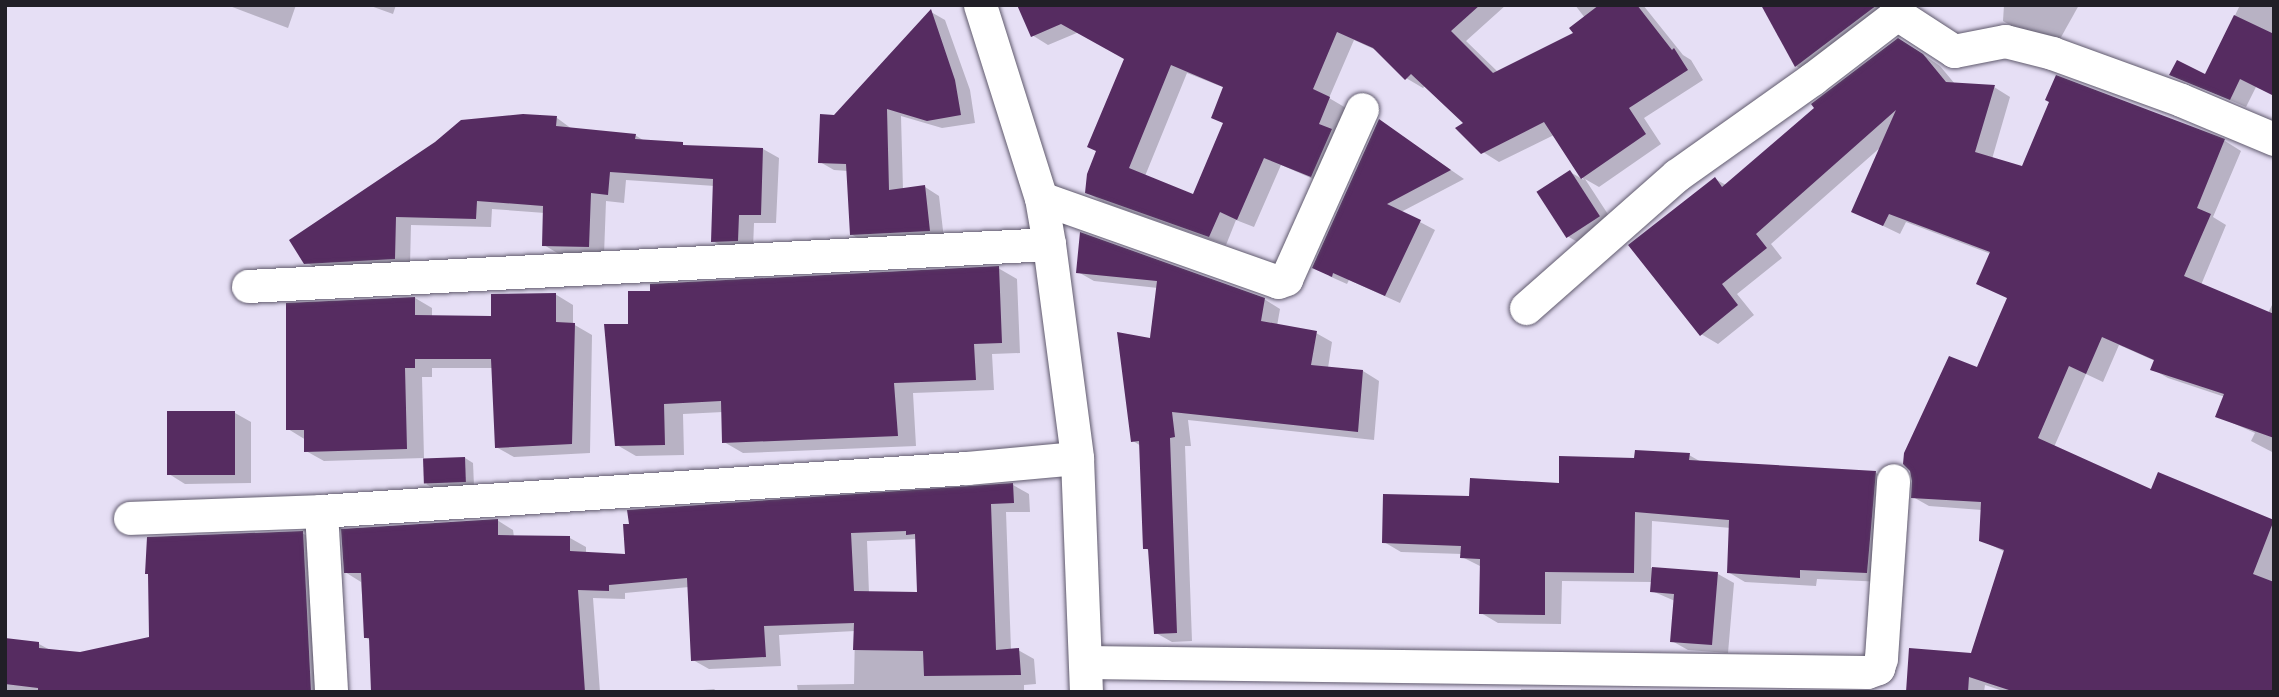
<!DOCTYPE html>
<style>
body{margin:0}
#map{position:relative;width:2279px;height:697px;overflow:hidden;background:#e6dff5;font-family:Roboto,sans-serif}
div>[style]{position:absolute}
.shadow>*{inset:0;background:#0003}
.building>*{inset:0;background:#562c61;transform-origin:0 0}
.roads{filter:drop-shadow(0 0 2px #605a6d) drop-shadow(0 0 2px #605a6d)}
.minor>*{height:33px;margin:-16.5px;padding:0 16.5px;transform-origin:16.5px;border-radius:16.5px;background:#fff}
span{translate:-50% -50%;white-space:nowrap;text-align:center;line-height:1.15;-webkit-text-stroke:7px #fff;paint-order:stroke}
.frame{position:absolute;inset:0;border:7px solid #211f27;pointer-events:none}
</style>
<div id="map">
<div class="shadow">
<i style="clip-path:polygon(227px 5px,296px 5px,288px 28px)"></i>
<i style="clip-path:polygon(368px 5px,396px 5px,393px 14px)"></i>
<i style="clip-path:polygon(evenodd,1019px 5px,1506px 5px,1466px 41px,1498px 72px,1575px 34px,1585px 18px,1575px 5px,1643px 5px,1683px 55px,1691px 60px,1703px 80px,1644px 118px,1661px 144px,1599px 187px,1585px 179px,1615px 225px,1583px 245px,1567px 236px,1570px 172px,1584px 180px,1554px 135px,1499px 162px,1483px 152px,1466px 124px,1426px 85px,1423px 88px,1406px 78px,1378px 51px,1354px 40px,1329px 98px,1346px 108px,1327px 185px,1281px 165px,1254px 227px,1236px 220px,1226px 245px,1103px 202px,1086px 192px,1126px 58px,1079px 32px,1048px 45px,1032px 35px,1019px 5px,1187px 73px,1225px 88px,1225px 124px,1194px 196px,1145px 176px,1187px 73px)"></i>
<i style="clip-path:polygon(1845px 5px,1896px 5px,1812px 75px,1796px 66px,1767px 13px)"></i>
<i style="clip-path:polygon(2004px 5px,2079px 5px,2060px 39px,2019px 30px,2003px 21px)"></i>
<i style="clip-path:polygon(2240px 5px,2274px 5px,2274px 95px,2256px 87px,2246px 107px,2172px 75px,2206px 76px)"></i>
<i style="clip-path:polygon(931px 12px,945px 20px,970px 90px,975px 123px,942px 128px,901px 116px,903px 190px,925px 187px,939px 196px,944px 239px,866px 243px,851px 234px,848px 171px,834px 170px,820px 162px,835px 117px)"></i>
<i style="clip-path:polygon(1915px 49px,1940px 66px,1955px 84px,1994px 87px,2010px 97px,1992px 159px,2023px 168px,2051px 102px,2056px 77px,2225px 141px,2241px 151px,2213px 217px,2226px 225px,2201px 285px,2268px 313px,2274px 301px,2274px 453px,2251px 441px,2255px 433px,2217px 416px,2225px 397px,2168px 378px,2152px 369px,2155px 361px,2119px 345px,2103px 382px,2086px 374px,2054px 447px,2152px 491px,2159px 474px,2274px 522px,2274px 692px,2006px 692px,1985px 685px,1984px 692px,1908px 692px,1973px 655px,2005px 552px,1981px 540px,1982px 510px,1929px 506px,1913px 497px,1978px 370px,2009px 299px,1978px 283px,1991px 254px,1906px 222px,1900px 234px,1854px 212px,1882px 146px,1771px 244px,1782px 258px,1737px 294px,1754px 315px,1718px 344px,1701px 334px,1715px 179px,1726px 185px)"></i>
<i style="clip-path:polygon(557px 118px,572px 129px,635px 135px,646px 142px,688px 147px,763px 149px,779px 158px,776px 223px,754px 223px,753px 249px,729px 250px,713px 241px,715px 186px,626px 180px,624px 203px,606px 201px,604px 255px,559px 254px,544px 245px,545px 213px,492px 209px,491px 227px,411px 225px,410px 267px,322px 272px,306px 262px)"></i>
<i style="clip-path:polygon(1380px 121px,1464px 179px,1401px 212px,1435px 230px,1400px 303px,1349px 280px,1347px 284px,1329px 276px)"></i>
<i style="clip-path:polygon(1082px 235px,1264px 299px,1280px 309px,1277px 326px,1316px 333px,1332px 342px,1328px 368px,1363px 371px,1379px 381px,1374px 440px,1188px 420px,1191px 446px,1185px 446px,1192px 641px,1172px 642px,1156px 633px,1150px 551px,1145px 548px,1141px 446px,1133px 441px,1158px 288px,1094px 281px,1078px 272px)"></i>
<i style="clip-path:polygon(998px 268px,1017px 279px,1020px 353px,992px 354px,994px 390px,913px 393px,916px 446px,743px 453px,724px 442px,723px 412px,683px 414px,684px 455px,636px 456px,617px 445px,629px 326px)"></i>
<i style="clip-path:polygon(555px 294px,573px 305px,573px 324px,592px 335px,590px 453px,514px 457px,496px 447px,493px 368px,432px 368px,432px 377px,422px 377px,424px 458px,324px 461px,306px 451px,306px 440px,288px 429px,415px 298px,432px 308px,432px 317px,493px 317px)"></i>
<i style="clip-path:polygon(235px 413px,251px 422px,251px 483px,185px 484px,169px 474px)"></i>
<i style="clip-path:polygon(1689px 455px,1703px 463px,1876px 473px,1893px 483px,1884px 582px,1817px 579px,1816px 586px,1745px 582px,1728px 572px,1731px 528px,1652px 521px,1651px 568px,1718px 574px,1734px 583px,1728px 653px,1688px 650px,1672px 641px,1675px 601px,1652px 591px,1652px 582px,1562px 581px,1561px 624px,1498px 623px,1481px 613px,1482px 567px,1462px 557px,1462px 554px,1401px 552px,1384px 542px,1471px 498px,1560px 484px,1636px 460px)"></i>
<i style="clip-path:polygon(465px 458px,473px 463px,474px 486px,433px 488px,426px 484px)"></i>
<i style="clip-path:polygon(evenodd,1013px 485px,1029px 494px,1030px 512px,1006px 512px,1011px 650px,1018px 650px,1034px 659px,1036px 684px,1024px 685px,1024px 692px,798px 692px,797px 685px,854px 684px,855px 631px,779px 635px,781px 666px,709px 669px,693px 660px,689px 587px,625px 593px,625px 599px,593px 598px,600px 692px,373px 692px,371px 641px,365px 637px,361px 582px,345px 572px,497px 520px,513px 530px,514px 537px,570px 538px,586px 547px,586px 554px,627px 556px,1013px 485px,917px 539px,919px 593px,869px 593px,867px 541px,917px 539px)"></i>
<i style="clip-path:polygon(302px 533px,318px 542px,327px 692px,5px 692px,5px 640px,39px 644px,52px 651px,80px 654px,151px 638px)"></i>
<i style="clip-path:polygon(714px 689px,718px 692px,680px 692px)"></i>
<i style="clip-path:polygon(1521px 689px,1670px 690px,1672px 692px,1521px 692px)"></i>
</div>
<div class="building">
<i style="clip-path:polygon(evenodd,1017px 5px,1480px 5px,1451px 31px,1493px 73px,1573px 33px,1569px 28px,1599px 5px,1637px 5px,1672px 50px,1674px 48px,1688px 70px,1629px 108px,1646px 134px,1581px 179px,1544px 122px,1481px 154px,1455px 128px,1463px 123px,1411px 74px,1405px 80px,1373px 48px,1337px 32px,1313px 89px,1330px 97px,1319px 124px,1332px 129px,1311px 177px,1264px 158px,1237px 220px,1220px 212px,1209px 237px,1085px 193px,1087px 174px,1096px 151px,1087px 147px,1124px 59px,1061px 24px,1031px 37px,1017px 5px,1171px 65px,1223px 87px,1211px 118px,1223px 123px,1193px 194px,1129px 168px,1171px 65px)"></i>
<i style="clip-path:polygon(1761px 5px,1877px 5px,1795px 67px)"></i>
<i style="clip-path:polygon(931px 9px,955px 80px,961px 115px,927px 121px,887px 109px,889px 190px,925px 185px,930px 231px,850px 235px,846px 164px,818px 163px,820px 114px,834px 115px)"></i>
<i style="clip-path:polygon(2234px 15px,2274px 34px,2274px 96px,2240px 79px,2230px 100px,2169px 75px,2177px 60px,2205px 74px)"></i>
<i style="clip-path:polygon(1898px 38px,1923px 54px,1946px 82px,1995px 85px,1975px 152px,2022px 166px,2049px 102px,2045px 100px,2056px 75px,2225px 139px,2197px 208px,2211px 214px,2184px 276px,2274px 314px,2274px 438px,2215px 417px,2224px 394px,2150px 370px,2154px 360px,2102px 337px,2086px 374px,2069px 366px,2038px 438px,2151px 489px,2158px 472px,2274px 520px,2253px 574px,2274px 582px,2274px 692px,2015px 692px,1969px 677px,1968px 692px,1906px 692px,1909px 648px,1971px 653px,2004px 550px,1979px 541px,1981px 502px,1911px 498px,1912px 481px,1910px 471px,1903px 464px,1904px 453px,1949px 356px,1977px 367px,2007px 298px,1976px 284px,1990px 252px,1889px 214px,1883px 226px,1851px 212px,1896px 110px,1756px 234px,1767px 248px,1722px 284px,1738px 305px,1700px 336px,1628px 245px,1715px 177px,1722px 187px,1814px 108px,1811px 104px)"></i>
<i style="clip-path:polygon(523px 114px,557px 116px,556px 126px,636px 134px,635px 139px,683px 142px,683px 145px,763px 148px,761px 215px,739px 215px,738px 241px,711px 242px,713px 179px,610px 172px,608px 195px,591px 193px,589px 247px,542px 246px,543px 206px,477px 201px,476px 219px,396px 217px,395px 259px,304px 264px,289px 240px,435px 142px,461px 120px)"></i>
<i style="clip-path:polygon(1379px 119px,1451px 170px,1387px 204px,1421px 220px,1385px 296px,1333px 273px,1332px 277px,1312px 268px)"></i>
<i style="left:1570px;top:170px;width:55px;height:40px;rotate:57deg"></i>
<i style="clip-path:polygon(1080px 232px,1265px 298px,1261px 321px,1317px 331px,1311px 365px,1363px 370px,1358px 432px,1172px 412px,1175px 437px,1170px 438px,1177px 633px,1154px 634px,1148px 549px,1143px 549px,1139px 441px,1131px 442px,1117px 332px,1150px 338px,1157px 281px,1076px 273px)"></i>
<i style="clip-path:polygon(999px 266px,1002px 343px,974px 344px,976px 380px,894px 383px,898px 436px,722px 443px,721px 401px,664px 404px,665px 445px,615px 446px,604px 324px,628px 324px,628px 291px,650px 291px,650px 284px)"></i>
<i style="clip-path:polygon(556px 293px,556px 322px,575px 323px,572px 444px,495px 448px,491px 359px,415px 359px,415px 368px,405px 368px,407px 449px,304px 452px,304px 430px,286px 430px,286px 303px,415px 297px,415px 315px,491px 316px,491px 294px)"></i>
<i style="left:167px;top:411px;width:68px;height:64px"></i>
<i style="clip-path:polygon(1635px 450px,1690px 453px,1689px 460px,1876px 471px,1867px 573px,1800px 570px,1800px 578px,1727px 573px,1729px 520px,1635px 512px,1634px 573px,1545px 572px,1545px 615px,1479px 614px,1480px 559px,1460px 558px,1461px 546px,1382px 543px,1383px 494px,1469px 496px,1470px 478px,1559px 483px,1559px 456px,1634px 458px)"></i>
<i style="left:465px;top:457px;width:25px;height:42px;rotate:88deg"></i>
<i style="clip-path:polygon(evenodd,1013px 483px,1014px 503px,991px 504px,996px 650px,1019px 648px,1021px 675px,924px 676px,923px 651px,853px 650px,854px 623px,764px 626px,766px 657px,691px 661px,687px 578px,609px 585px,609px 591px,578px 590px,585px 692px,371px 692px,369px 638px,364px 638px,361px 573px,344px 573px,341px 529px,498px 519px,498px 535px,570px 536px,570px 551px,625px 554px,623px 524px,629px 524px,627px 510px,1013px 483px,906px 531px,906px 535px,915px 534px,917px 592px,854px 591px,851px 533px,906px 531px)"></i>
<i style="clip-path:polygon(303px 531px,311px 692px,38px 692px,38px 688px,5px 684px,5px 638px,39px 642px,39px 648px,80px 652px,149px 637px,148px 574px,145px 574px,147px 537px)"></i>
<i style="clip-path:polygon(1652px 567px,1718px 572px,1712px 645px,1670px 642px,1674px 594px,1650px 592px)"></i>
</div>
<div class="roads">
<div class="minor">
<i style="left:980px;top:5px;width:202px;rotate:72.5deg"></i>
<i style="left:1041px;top:198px;width:47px;rotate:80.1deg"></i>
<i style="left:1049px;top:244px;width:216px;rotate:82.5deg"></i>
<i style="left:1077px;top:458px;width:234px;rotate:87.8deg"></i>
<i style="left:1896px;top:5px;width:9px;rotate:84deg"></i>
<i style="left:1897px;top:14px;width:68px;rotate:33deg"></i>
<i style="left:1954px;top:51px;width:52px;rotate:-11.1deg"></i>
<i style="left:2005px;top:41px;width:49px;rotate:14.3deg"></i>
<i style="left:2052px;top:53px;width:137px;rotate:20deg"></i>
<i style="left:2181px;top:100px;width:101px;rotate:22.8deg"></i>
<i style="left:1041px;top:198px;width:251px;rotate:19.5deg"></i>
<i style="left:1278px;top:282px;width:9px;rotate:-21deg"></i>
<i style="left:1286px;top:279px;width:186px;rotate:-65.9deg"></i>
<i style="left:248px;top:286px;width:802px;rotate:-3deg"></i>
<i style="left:1526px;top:308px;width:201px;rotate:-41.4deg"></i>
<i style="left:1677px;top:175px;width:166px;rotate:-35.4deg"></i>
<i style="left:1812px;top:79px;width:107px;rotate:-37.4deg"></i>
<i style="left:321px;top:511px;width:181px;rotate:86.8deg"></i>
<i style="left:130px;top:518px;width:191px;rotate:-2.1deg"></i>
<i style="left:321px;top:511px;width:647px;rotate:-3.81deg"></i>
<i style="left:967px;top:468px;width:110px;rotate:-5.2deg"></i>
<i style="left:1085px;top:662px;width:782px;rotate:0.73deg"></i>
<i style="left:1867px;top:672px;width:12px;rotate:-20deg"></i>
<i style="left:1878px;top:668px;width:10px;rotate:-73deg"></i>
<i style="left:1881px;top:658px;width:178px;rotate:-86.1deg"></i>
</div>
</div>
<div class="frame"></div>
</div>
